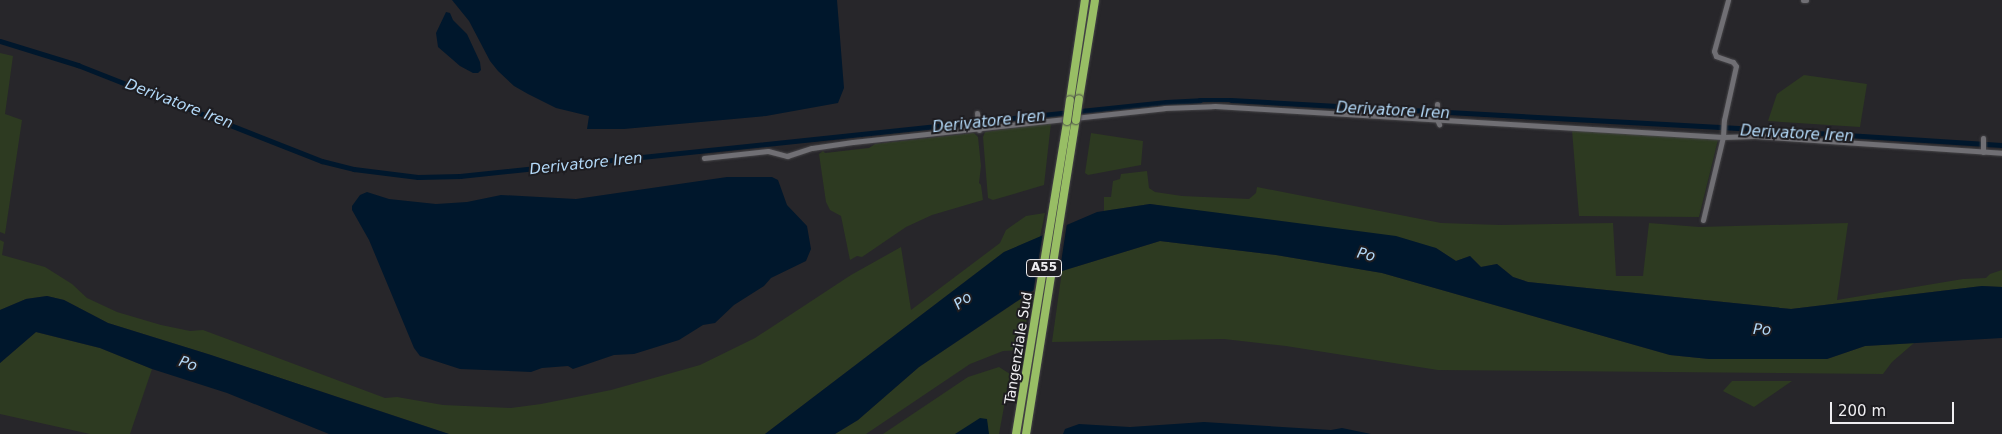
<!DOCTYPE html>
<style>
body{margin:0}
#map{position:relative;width:2002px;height:434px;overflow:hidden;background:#27262a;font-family:"DejaVu Sans",sans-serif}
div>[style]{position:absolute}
.green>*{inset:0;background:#2d3a21}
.water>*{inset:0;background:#00172c}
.pier>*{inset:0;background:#27262a}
.canal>*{height:4.5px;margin:-2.25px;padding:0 2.25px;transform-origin:2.25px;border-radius:2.25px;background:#00172c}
.roads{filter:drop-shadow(0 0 1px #464548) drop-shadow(0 0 1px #464548)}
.minor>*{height:5px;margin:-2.5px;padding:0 2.5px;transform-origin:2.5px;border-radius:2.5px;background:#706f74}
.highway>*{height:8px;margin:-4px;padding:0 4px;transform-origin:4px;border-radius:4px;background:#98be65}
.bridges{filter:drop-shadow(0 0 1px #464548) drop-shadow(0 0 1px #464548)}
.highway-bridge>*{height:8px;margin:-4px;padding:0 4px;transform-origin:4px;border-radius:4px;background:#98be65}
span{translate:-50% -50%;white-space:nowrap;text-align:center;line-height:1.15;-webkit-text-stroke:4px #1e1d21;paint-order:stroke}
.shield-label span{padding:1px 4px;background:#1e1d21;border:1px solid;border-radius:4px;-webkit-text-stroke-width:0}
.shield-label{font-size:12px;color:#efeef1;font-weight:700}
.street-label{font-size:14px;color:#efeef1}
.water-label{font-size:15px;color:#b3d9f8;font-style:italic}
.scale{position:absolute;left:1830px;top:402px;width:124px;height:22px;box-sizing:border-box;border:2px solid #efeef1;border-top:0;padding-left:6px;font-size:15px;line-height:18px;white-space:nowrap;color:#efeef1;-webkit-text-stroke:4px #1e1d21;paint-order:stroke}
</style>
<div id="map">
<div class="green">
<i style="clip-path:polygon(0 53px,13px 56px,5px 114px,22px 120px,5px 234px,0 232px)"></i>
<i style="clip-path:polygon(1804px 75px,1867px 84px,1860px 127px,1768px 121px,1777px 94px)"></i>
<i style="clip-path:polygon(1051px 123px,1044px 185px,993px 200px,988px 198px,983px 137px,985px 132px)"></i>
<i style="clip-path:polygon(1572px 130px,1718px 140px,1699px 217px,1579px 216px)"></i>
<i style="clip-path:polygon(974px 133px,978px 137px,981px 166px,979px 183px,981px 185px,983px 200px,932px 215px,906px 227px,862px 257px,857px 256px,850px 260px,841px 216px,830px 210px,826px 202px,819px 154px,823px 151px,825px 153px,869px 148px,875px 144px)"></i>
<i style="clip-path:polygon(1091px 133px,1143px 141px,1141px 165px,1088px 175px,1085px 173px)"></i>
<i style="clip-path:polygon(1147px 171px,1149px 188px,1155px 192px,1182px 196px,1249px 199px,1256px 193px,1257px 187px,1441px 223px,1500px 225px,1613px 223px,1616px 276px,1643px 276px,1649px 223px,1699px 227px,1848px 223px,1837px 300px,1963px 279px,1986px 278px,1990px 274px,2002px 270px,2002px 287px,1982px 286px,1791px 309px,1528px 282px,1513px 277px,1497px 264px,1481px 267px,1470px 256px,1456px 261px,1436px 248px,1150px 204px,1104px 211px,1104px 197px,1111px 197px,1113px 181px,1120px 179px,1121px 174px)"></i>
<i style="clip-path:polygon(1045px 213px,1040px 237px,1004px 252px,765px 434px,449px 434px,211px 355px,108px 323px,64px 300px,47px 296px,26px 299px,0 310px,0 240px,4px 242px,2px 255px,45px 267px,72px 284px,87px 298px,117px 312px,161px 325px,190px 331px,203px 330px,385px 398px,397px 397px,443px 405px,511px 408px,541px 404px,611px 390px,700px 365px,755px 338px,851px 275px,901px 247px,911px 310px,1000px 243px,1006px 230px,1026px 216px)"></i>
<i style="clip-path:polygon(1160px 241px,1276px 255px,1382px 273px,1670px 355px,1709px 359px,1827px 359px,1865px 346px,1914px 343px,1892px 362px,1883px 374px,1438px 370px,1286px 346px,1224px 339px,1052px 342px,1062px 271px)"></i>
<i style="clip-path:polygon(1031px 292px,1022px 350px,1003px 351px,970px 364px,866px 434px,835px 434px,858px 420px,919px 367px)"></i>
<i style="clip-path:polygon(36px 332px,100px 348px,152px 369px,130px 434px,90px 434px,0 414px,0 363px)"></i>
<i style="clip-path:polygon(999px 367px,1010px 374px,999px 434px,883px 434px,968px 377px)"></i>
<i style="clip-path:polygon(1732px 381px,1792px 381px,1754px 407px,1723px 391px)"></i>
</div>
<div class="water">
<i style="clip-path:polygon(452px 0,837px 0,844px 88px,838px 103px,766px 116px,624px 129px,587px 129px,589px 116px,556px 108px,528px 94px,514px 86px,498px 71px,490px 61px,469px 21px)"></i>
<i style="clip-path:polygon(446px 12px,450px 13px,453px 20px,467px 34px,480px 62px,481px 70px,478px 73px,473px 73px,460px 66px,438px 47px,436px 33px)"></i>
<i style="clip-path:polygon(727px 177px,772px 177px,778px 180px,787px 205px,807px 226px,811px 249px,806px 261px,771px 278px,764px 286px,734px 305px,715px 323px,703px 325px,679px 340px,634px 354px,614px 355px,573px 369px,568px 366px,542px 368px,531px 372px,460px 369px,420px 356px,414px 348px,369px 240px,352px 210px,352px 206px,360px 195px,367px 192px,389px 199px,436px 204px,467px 202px,501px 195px,576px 199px)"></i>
<i style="clip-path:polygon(1150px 204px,1396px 236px,1436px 248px,1456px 261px,1470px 256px,1481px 267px,1497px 264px,1513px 277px,1528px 282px,1791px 309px,1982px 286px,2002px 287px,2002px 338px,1865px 346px,1827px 359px,1709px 359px,1670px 355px,1382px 273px,1276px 255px,1160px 241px,1062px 271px,919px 367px,858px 420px,835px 434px,765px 434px,1004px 252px,1097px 212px)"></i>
<i style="clip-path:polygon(47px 296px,64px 300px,108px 323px,211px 355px,449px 434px,329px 434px,227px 393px,152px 369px,100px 348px,36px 332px,0 363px,0 310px,26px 299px)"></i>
<i style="clip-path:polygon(980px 418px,987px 419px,989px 434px,955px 434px)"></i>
<i style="clip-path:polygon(1204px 422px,1331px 430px,1342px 428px,1371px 434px,1063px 434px,1065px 429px,1079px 424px,1130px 427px)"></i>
</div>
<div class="pier">
<i style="clip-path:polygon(1067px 223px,1059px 276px,1033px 294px,1043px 233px)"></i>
</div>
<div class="canal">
<i style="left:0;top:41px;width:82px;rotate:17.1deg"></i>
<i style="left:78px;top:65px;width:262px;rotate:21.5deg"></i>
<i style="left:322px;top:161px;width:33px;rotate:14deg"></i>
<i style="left:354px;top:169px;width:64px;rotate:7.1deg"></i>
<i style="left:418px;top:177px;width:42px;rotate:-1.4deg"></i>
<i style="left:460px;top:176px;width:710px;rotate:-5.98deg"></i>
<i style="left:1166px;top:102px;width:34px;rotate:-3deg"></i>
<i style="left:1200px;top:100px;width:31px"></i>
<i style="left:1231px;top:100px;width:526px;rotate:3.16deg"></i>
<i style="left:1756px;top:129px;width:247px;rotate:3.7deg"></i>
</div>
<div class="roads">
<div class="minor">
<i style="left:1803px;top:0;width:3px"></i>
<i style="left:1437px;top:104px;width:13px;rotate:94deg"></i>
<i style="left:1436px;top:117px;width:8px;rotate:67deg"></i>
<i style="left:977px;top:113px;width:17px;rotate:83deg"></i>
<i style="left:1983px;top:152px;width:14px;rotate:-90deg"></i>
<i style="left:704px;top:158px;width:64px;rotate:-6.2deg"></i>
<i style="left:768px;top:151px;width:20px;rotate:15deg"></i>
<i style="left:787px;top:156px;width:26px;rotate:-18deg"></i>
<i style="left:812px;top:148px;width:41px;rotate:-8.3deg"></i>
<i style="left:853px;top:142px;width:313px;rotate:-6.2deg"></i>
<i style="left:1164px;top:108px;width:51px;rotate:-2.2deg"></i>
<i style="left:1215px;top:106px;width:509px;rotate:3.49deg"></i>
<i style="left:1723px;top:137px;width:31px;rotate:-2deg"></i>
<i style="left:1754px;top:136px;width:249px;rotate:3.9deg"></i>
<i style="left:1703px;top:220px;width:85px;rotate:-76.5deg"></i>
<i style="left:1723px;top:137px;width:17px;rotate:-87deg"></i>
<i style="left:1724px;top:120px;width:55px;rotate:-77.5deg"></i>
<i style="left:1736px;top:66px;width:5px;rotate:-127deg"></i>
<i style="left:1733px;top:62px;width:18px;rotate:-161deg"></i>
<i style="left:1716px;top:56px;width:5px;rotate:-112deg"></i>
<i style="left:1714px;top:51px;width:53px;rotate:-74.6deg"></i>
</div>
<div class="highway">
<i style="left:1079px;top:99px;width:100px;rotate:-80.8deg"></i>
<i style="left:1070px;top:100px;width:101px;rotate:-81.5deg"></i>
<i style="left:1016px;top:434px;width:317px;rotate:-80.7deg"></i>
<i style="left:1026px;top:434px;width:318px;rotate:-81deg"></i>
</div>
</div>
<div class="bridges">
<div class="highway-bridge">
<i style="left:1076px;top:120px;width:21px;rotate:-82deg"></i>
<i style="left:1067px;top:121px;width:21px;rotate:-82deg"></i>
</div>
</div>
<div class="shield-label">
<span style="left:1044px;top:268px">A55</span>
</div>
<div class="street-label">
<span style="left:1018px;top:348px;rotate:-81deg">Tangenziale Sud</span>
</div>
<div class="water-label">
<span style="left:179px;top:104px;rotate:21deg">Derivatore Iren</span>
<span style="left:1393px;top:111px;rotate:3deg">Derivatore Iren</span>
<span style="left:989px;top:122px;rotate:-6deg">Derivatore Iren</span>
<span style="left:1797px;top:134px;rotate:3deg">Derivatore Iren</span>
<span style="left:586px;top:164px;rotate:-6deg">Derivatore Iren</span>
<span style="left:1366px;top:255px;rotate:13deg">Po</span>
<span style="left:963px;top:301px;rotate:-36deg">Po</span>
<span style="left:1762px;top:330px;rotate:3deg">Po</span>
<span style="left:188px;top:364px;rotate:18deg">Po</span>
</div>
<div class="scale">200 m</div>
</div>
